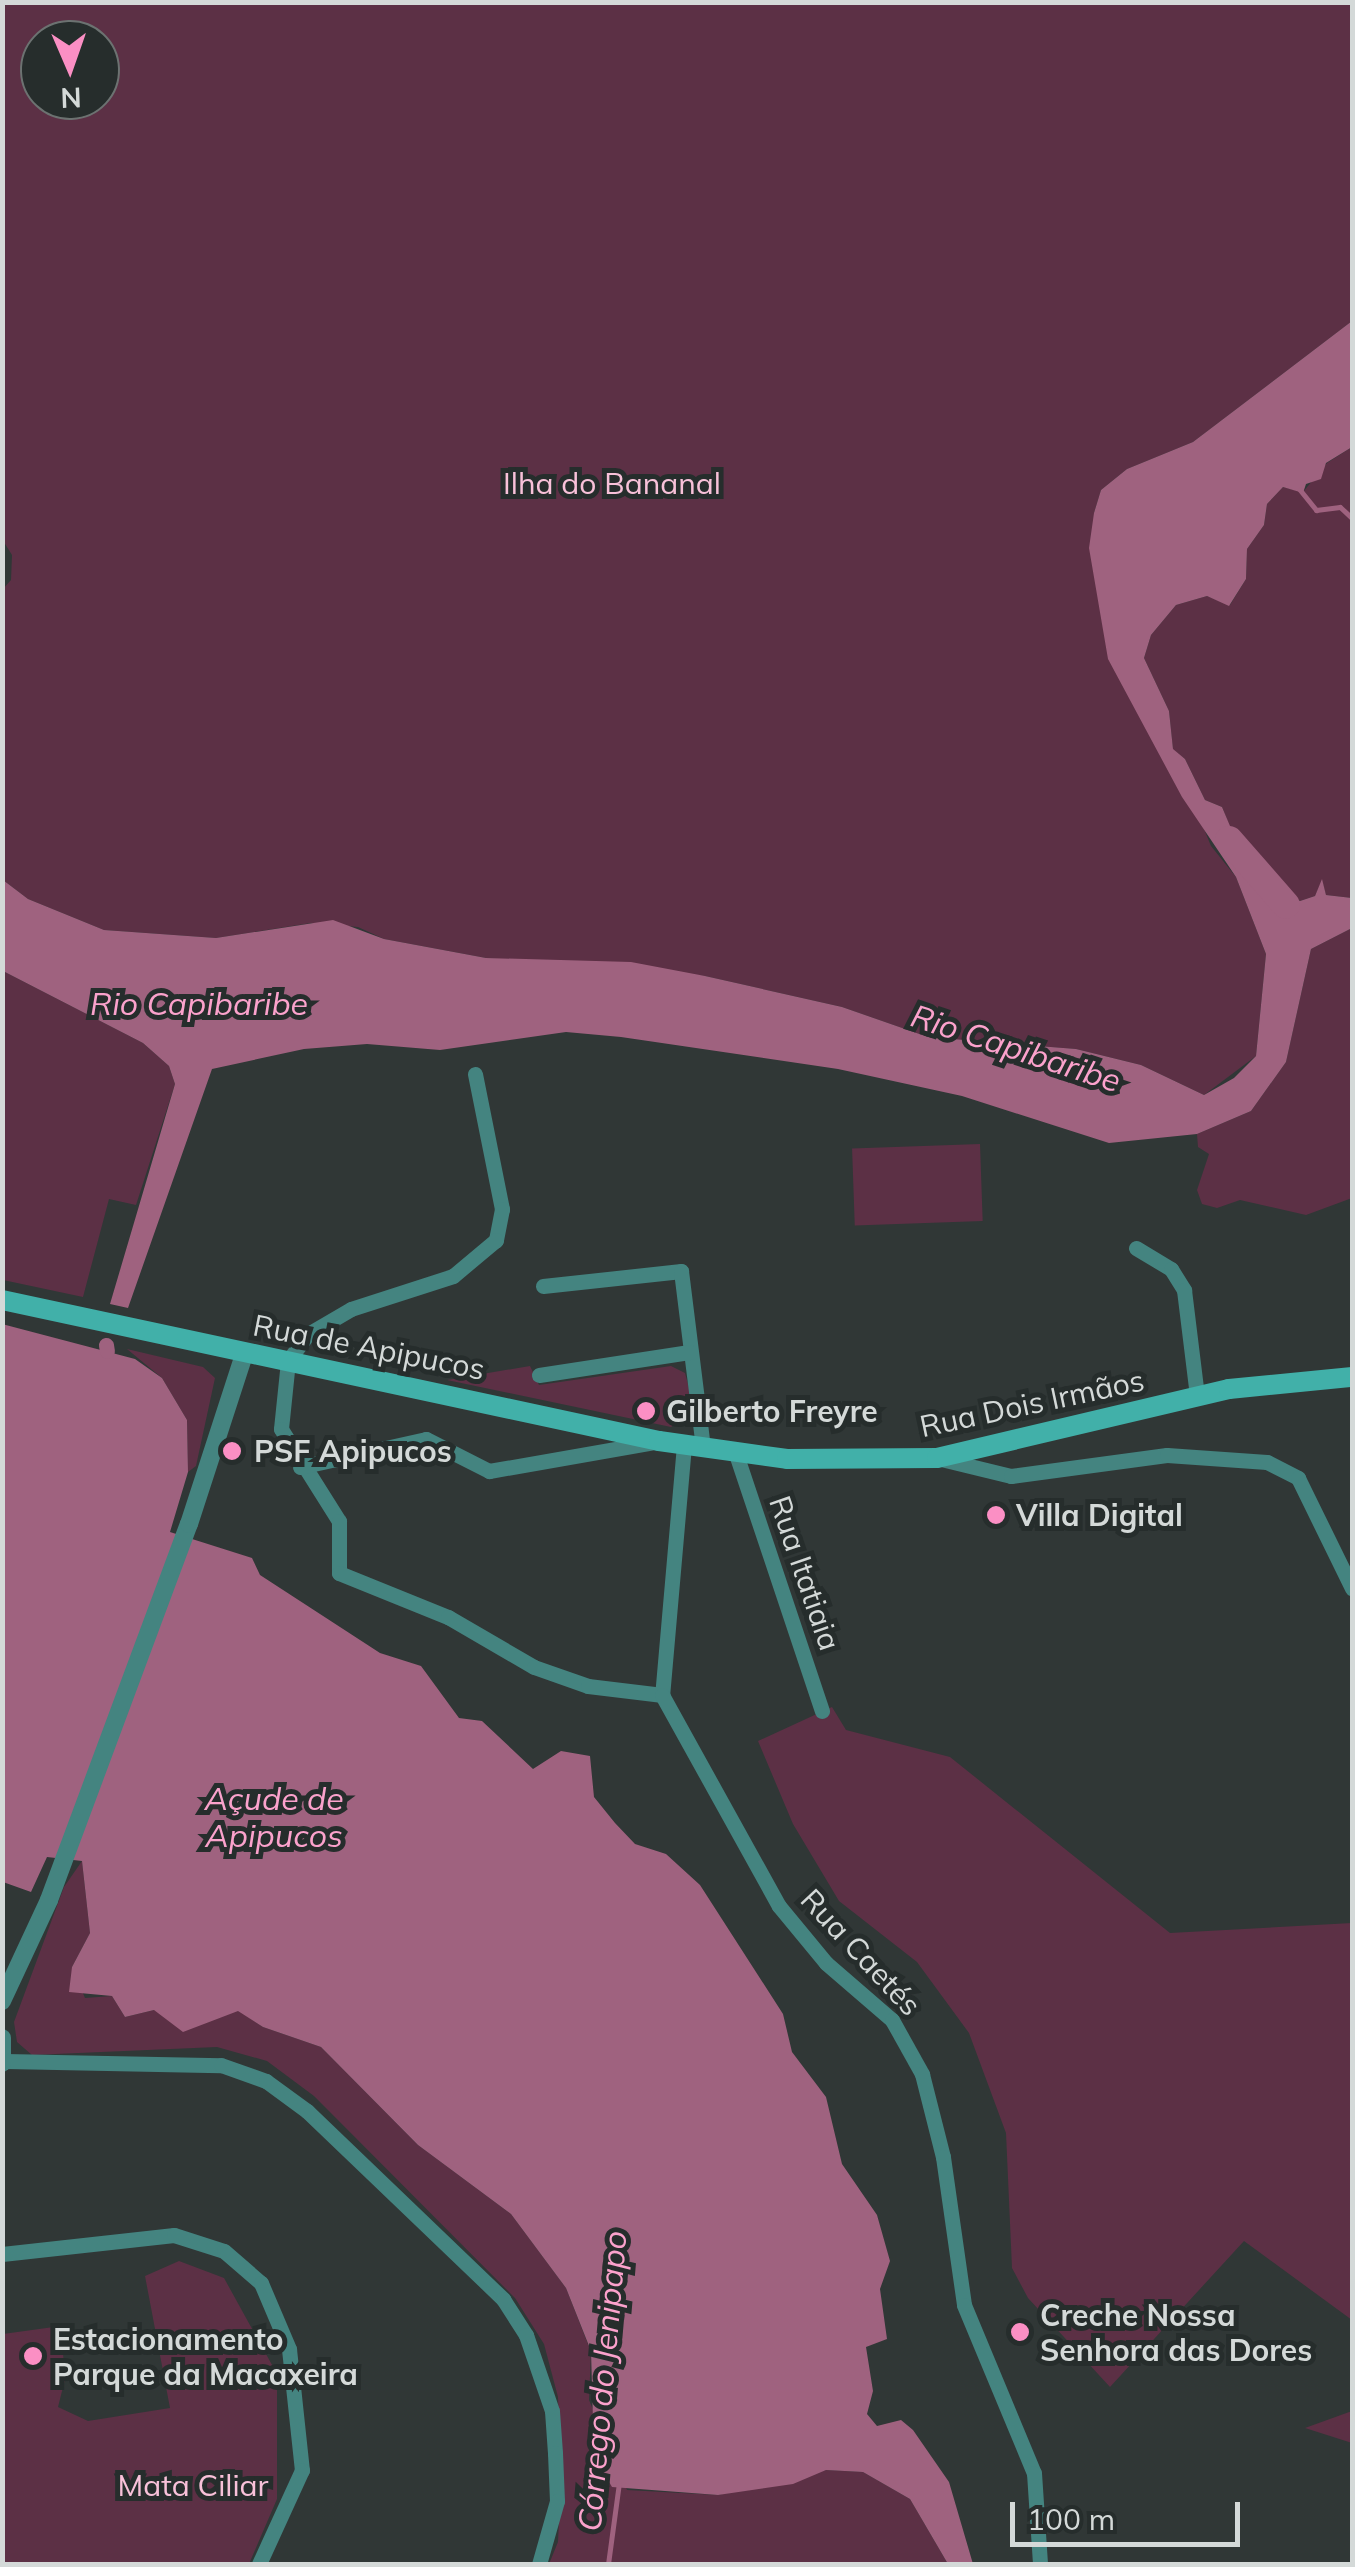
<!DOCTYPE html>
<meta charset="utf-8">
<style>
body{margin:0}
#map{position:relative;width:1355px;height:2567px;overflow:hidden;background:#303736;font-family:Mulish,sans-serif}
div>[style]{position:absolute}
.green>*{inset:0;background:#5c3045;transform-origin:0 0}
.water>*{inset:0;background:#9f627f}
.stream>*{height:5px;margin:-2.5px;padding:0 2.5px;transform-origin:2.5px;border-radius:2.5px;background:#9f627f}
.canal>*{height:15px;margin:-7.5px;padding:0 7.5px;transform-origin:7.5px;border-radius:7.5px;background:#9f627f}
.river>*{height:28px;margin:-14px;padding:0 14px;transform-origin:14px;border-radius:14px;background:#9f627f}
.minor>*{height:15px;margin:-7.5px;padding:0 7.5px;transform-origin:7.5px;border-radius:7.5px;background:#448480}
.tertiary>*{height:18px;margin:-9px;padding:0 9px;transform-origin:9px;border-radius:9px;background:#448480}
.secondary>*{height:20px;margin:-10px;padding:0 10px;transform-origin:10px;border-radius:10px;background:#41b0a9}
.dots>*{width:28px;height:28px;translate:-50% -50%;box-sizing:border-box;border:5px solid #262d2c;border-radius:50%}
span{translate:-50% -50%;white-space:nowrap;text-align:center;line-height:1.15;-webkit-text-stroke:10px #262d2c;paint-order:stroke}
.park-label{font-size:30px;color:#f8c1d9}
.street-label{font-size:30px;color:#d4d9d8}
.poi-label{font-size:30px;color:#d4d9d8;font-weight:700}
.left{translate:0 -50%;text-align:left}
.water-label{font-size:32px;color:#fba2cc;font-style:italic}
.frame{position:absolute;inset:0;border:5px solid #d4d9d8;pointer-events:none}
.north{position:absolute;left:20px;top:20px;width:100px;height:100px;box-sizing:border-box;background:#262d2c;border:2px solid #6c7271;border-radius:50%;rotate:178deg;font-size:28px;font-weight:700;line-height:40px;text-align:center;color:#d4d9d8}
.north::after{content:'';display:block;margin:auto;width:35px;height:45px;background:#fb8fc4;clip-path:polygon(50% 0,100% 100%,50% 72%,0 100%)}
.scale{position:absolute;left:1010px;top:2502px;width:230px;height:45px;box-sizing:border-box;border:5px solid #d4d9d8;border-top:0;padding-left:12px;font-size:30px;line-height:35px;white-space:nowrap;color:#d4d9d8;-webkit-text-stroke:8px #262d2c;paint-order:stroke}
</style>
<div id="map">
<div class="green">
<i style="clip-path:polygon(evenodd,3px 3px,1352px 3px,1352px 321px,1193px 442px,1127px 469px,1101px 490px,1094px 513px,1111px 601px,1211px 846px,1236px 877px,1266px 954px,1256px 1056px,1204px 1095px,1141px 1065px,1076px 1049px,928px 1037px,842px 1007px,705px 976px,486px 958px,384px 939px,358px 927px,311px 923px,216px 938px,104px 930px,28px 899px,3px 880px,2px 590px,11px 580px,12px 555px,2px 539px,3px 3px,40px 40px,100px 40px,100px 100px,40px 100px,40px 40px)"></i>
<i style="clip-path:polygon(1352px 447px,1352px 898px,1326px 895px,1322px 881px,1315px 896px,1300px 901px,1251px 874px,1254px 860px,1238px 847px,1222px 807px,1205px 800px,1185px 759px,1173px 750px,1169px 711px,1144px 658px,1151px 635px,1176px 605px,1207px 596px,1230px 605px,1246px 579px,1247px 549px,1264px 525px,1267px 504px,1283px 487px,1303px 492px,1327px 463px)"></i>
<i style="clip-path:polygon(1352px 928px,1352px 1198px,1306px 1215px,1240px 1200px,1217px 1208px,1202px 1204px,1197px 1190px,1209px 1154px,1198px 1147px,1197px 1134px,1251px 1111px,1286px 1062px,1311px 949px)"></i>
<i style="clip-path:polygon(3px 971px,143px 1043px,169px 1066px,175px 1084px,136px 1205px,109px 1199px,83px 1297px,3px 1280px)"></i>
<i style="left:980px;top:1144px;width:77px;height:128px;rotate:88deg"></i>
<i style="clip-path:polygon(127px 1349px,203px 1367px,215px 1378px,196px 1466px,188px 1472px,187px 1420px,162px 1378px)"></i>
<i style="clip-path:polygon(530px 1366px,539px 1385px,671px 1366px,685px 1373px,695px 1410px,671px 1427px,447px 1380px)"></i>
<i style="clip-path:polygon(832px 1707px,846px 1730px,950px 1757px,1170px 1933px,1352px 1923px,1352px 2320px,1244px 2241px,1110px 2387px,1028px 2298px,1012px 2268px,1006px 2133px,969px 2033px,917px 1962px,839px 1901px,793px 1824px,758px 1741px)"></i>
<i style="clip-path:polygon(82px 1861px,90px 1933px,72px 1967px,85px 1998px,112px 1996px,125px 2017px,154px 2010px,214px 2018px,238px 2010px,263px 2027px,321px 2047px,418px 2145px,511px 2214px,566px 2288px,591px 2352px,589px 2400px,627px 2490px,718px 2495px,826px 2470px,863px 2472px,910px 2499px,948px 2564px,549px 2564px,558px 2542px,561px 2477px,558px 2397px,544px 2344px,515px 2298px,314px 2096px,267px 2061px,217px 2047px,32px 2055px,17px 2042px,14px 2022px,64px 1887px)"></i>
<i style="clip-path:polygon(179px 2261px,224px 2278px,277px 2374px,277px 2499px,249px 2564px,3px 2564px,3px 2334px,61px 2326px,65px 2379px,58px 2407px,88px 2421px,170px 2408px,145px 2276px)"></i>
<i style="clip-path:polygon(1352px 2411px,1352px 2443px,1305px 2428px)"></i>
</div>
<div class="water">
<i style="clip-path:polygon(1352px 321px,1352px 447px,1326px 463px,1321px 479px,1306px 484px,1303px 493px,1283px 487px,1267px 504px,1264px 525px,1247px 549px,1246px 579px,1229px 606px,1207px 596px,1176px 605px,1151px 635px,1144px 658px,1169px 711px,1173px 749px,1185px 759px,1205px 800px,1222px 807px,1241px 852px,1259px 859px,1252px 863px,1254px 878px,1300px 901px,1315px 896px,1322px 879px,1326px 895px,1352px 898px,1352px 928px,1311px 949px,1286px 1062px,1251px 1111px,1197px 1134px,1109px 1143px,962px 1096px,838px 1069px,621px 1037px,566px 1032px,440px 1050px,367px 1044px,304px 1049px,212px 1069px,128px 1308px,110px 1304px,175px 1084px,169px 1066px,143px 1043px,3px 971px,3px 880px,28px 899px,104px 930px,216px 938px,333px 920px,384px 939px,486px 958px,631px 962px,705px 976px,842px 1007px,928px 1037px,1076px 1049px,1141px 1065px,1204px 1095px,1234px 1078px,1256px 1056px,1266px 954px,1236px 877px,1182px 797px,1108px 659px,1089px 548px,1094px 513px,1101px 490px,1127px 469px,1193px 442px)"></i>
<i style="clip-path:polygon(2px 1324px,135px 1359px,162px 1378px,187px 1420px,188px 1472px,170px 1532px,252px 1558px,260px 1575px,380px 1653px,421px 1666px,459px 1718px,482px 1721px,533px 1769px,561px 1751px,590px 1756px,594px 1797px,615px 1823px,635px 1844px,666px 1854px,700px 1885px,783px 2014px,792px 2052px,826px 2097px,842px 2164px,877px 2215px,890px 2261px,880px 2289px,887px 2339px,866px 2347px,873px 2391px,867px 2414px,877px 2426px,901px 2420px,913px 2430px,949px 2482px,973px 2564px,948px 2564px,910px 2499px,863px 2472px,826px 2470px,793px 2484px,718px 2495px,612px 2487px,594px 2456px,591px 2351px,566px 2288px,511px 2214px,418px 2145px,321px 2047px,263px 2027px,238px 2011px,183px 2032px,154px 2010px,125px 2017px,112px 1996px,69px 1992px,72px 1967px,90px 1933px,82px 1861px,47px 1857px,31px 1892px,3px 1882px)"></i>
</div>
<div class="stream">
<i style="left:1300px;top:490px;width:26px;rotate:51deg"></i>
<i style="left:1316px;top:510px;width:24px;rotate:-7deg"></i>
<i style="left:1340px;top:507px;width:16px;rotate:43deg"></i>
<i style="left:608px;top:2564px;width:82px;rotate:-82.3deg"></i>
</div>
<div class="canal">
<i style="left:106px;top:1345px;width:6px;rotate:81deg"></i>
</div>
<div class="river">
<i style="left:1229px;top:840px;width:86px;rotate:48.8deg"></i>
</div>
<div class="minor">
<i style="left:475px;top:1074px;width:138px;rotate:78.7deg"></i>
<i style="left:502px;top:1209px;width:32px;rotate:101deg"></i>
<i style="left:496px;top:1240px;width:56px;rotate:140.1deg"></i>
<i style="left:453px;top:1276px;width:107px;rotate:162.1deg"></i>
<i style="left:351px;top:1309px;width:50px;rotate:149.8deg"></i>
<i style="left:308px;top:1334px;width:34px;rotate:127deg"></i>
<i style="left:288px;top:1361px;width:68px;rotate:95.9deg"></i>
<i style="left:281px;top:1429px;width:109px;rotate:57.8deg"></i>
<i style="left:339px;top:1521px;width:52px;rotate:90deg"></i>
<i style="left:339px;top:1573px;width:118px;rotate:22deg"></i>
<i style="left:448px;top:1617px;width:99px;rotate:30.2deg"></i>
<i style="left:534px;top:1667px;width:57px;rotate:19.4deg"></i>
<i style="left:588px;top:1686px;width:75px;rotate:6.9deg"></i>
<i style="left:1136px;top:1248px;width:41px;rotate:31deg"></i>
<i style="left:1171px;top:1269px;width:25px;rotate:58deg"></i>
<i style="left:1184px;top:1290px;width:107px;rotate:83deg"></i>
<i style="left:543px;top:1286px;width:139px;rotate:-6.2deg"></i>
<i style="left:681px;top:1271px;width:178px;rotate:82.9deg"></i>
<i style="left:539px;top:1375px;width:152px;rotate:-8.7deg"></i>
<i style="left:684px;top:1445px;width:251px;rotate:95deg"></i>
<i style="left:662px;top:1695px;width:241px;rotate:61deg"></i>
<i style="left:779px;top:1906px;width:74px;rotate:50.5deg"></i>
<i style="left:826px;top:1963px;width:87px;rotate:40.8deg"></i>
<i style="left:892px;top:2020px;width:62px;rotate:60.9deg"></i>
<i style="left:922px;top:2074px;width:86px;rotate:75.8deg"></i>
<i style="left:943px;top:2157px;width:149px;rotate:81.9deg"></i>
<i style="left:964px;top:2305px;width:182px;rotate:67.4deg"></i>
<i style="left:1034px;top:2473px;width:91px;rotate:86.2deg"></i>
<i style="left:736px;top:1454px;width:271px;rotate:71.5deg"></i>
<i style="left:941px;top:1459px;width:72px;rotate:13.7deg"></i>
<i style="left:1011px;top:1476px;width:157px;rotate:-7.7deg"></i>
<i style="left:1167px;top:1455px;width:100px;rotate:4deg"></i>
<i style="left:1267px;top:1462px;width:35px;rotate:27deg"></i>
<i style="left:1298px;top:1478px;width:123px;rotate:63.9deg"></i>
<i style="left:300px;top:1467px;width:129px;rotate:-12.5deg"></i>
<i style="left:426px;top:1439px;width:71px;rotate:26.9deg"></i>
<i style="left:489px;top:1471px;width:169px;rotate:-9.9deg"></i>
<i style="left:5px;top:2061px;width:216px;rotate:1.1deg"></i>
<i style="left:221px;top:2065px;width:48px;rotate:19.6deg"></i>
<i style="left:266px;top:2081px;width:51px;rotate:36.2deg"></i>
<i style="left:307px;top:2111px;width:272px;rotate:43.8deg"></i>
<i style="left:503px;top:2299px;width:43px;rotate:57.4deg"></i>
<i style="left:526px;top:2335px;width:80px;rotate:71.1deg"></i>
<i style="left:552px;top:2411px;width:42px;rotate:85.9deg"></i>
<i style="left:555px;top:2453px;width:48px;rotate:87.6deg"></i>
<i style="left:557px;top:2501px;width:66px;rotate:105.9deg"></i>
<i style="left:2px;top:2254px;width:173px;rotate:-6.3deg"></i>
<i style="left:174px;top:2235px;width:52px;rotate:17.7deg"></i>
<i style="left:224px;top:2251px;width:49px;rotate:40.9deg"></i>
<i style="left:261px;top:2283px;width:72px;rotate:67deg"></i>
<i style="left:289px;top:2349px;width:122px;rotate:83.9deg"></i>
<i style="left:302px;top:2470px;width:103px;rotate:114.6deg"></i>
</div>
<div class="tertiary">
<i style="left:2px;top:2001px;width:111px;rotate:-65deg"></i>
<i style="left:49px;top:1900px;width:401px;rotate:-69.6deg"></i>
<i style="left:189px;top:1524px;width:181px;rotate:-72deg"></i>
<i style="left:2px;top:2038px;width:25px;rotate:90deg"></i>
</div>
<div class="secondary">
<i style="left:2px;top:1300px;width:672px;rotate:12.11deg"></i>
<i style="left:659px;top:1441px;width:129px;rotate:8deg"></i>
<i style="left:787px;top:1459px;width:150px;rotate:-0.4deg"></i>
<i style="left:937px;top:1458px;width:300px;rotate:-13.3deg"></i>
<i style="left:1229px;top:1389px;width:124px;rotate:-5.6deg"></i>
</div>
<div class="dots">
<i style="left:646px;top:1411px;background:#fb8fc4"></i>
<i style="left:232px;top:1451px;background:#fb8fc4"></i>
<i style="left:996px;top:1515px;background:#fb8fc4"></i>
<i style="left:1020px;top:2332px;background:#fb8fc4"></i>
<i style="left:33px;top:2356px;background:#fb8fc4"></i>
</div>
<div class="park-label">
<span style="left:612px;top:483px">Ilha do Bananal</span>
<span style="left:193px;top:2485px">Mata Ciliar</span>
</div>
<div class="street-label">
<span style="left:369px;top:1347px;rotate:11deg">Rua de Apipucos</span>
<span style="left:1032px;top:1403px;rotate:-12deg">Rua Dois Irmãos</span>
<span style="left:805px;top:1573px;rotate:71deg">Rua Itatiaia</span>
<span style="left:861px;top:1952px;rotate:47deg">Rua Caetés</span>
</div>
<div class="poi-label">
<span class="left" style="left:666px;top:1411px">Gilberto Freyre</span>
<span class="left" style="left:254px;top:1451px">PSF Apipucos</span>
<span class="left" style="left:1016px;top:1515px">Villa Digital</span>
<span class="left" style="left:1040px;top:2332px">Creche Nossa<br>Senhora das Dores</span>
<span class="left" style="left:53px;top:2356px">Estacionamento<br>Parque da Macaxeira</span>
</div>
<div class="water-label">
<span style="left:199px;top:1003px">Rio Capibaribe</span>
<span style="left:1016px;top:1048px;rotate:18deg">Rio Capibaribe</span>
<span style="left:274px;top:1817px">Açude de<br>Apipucos</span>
<span style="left:602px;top:2381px;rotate:-85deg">Córrego do Jenipapo</span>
</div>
<div class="frame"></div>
<div class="north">N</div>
<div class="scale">100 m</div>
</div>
